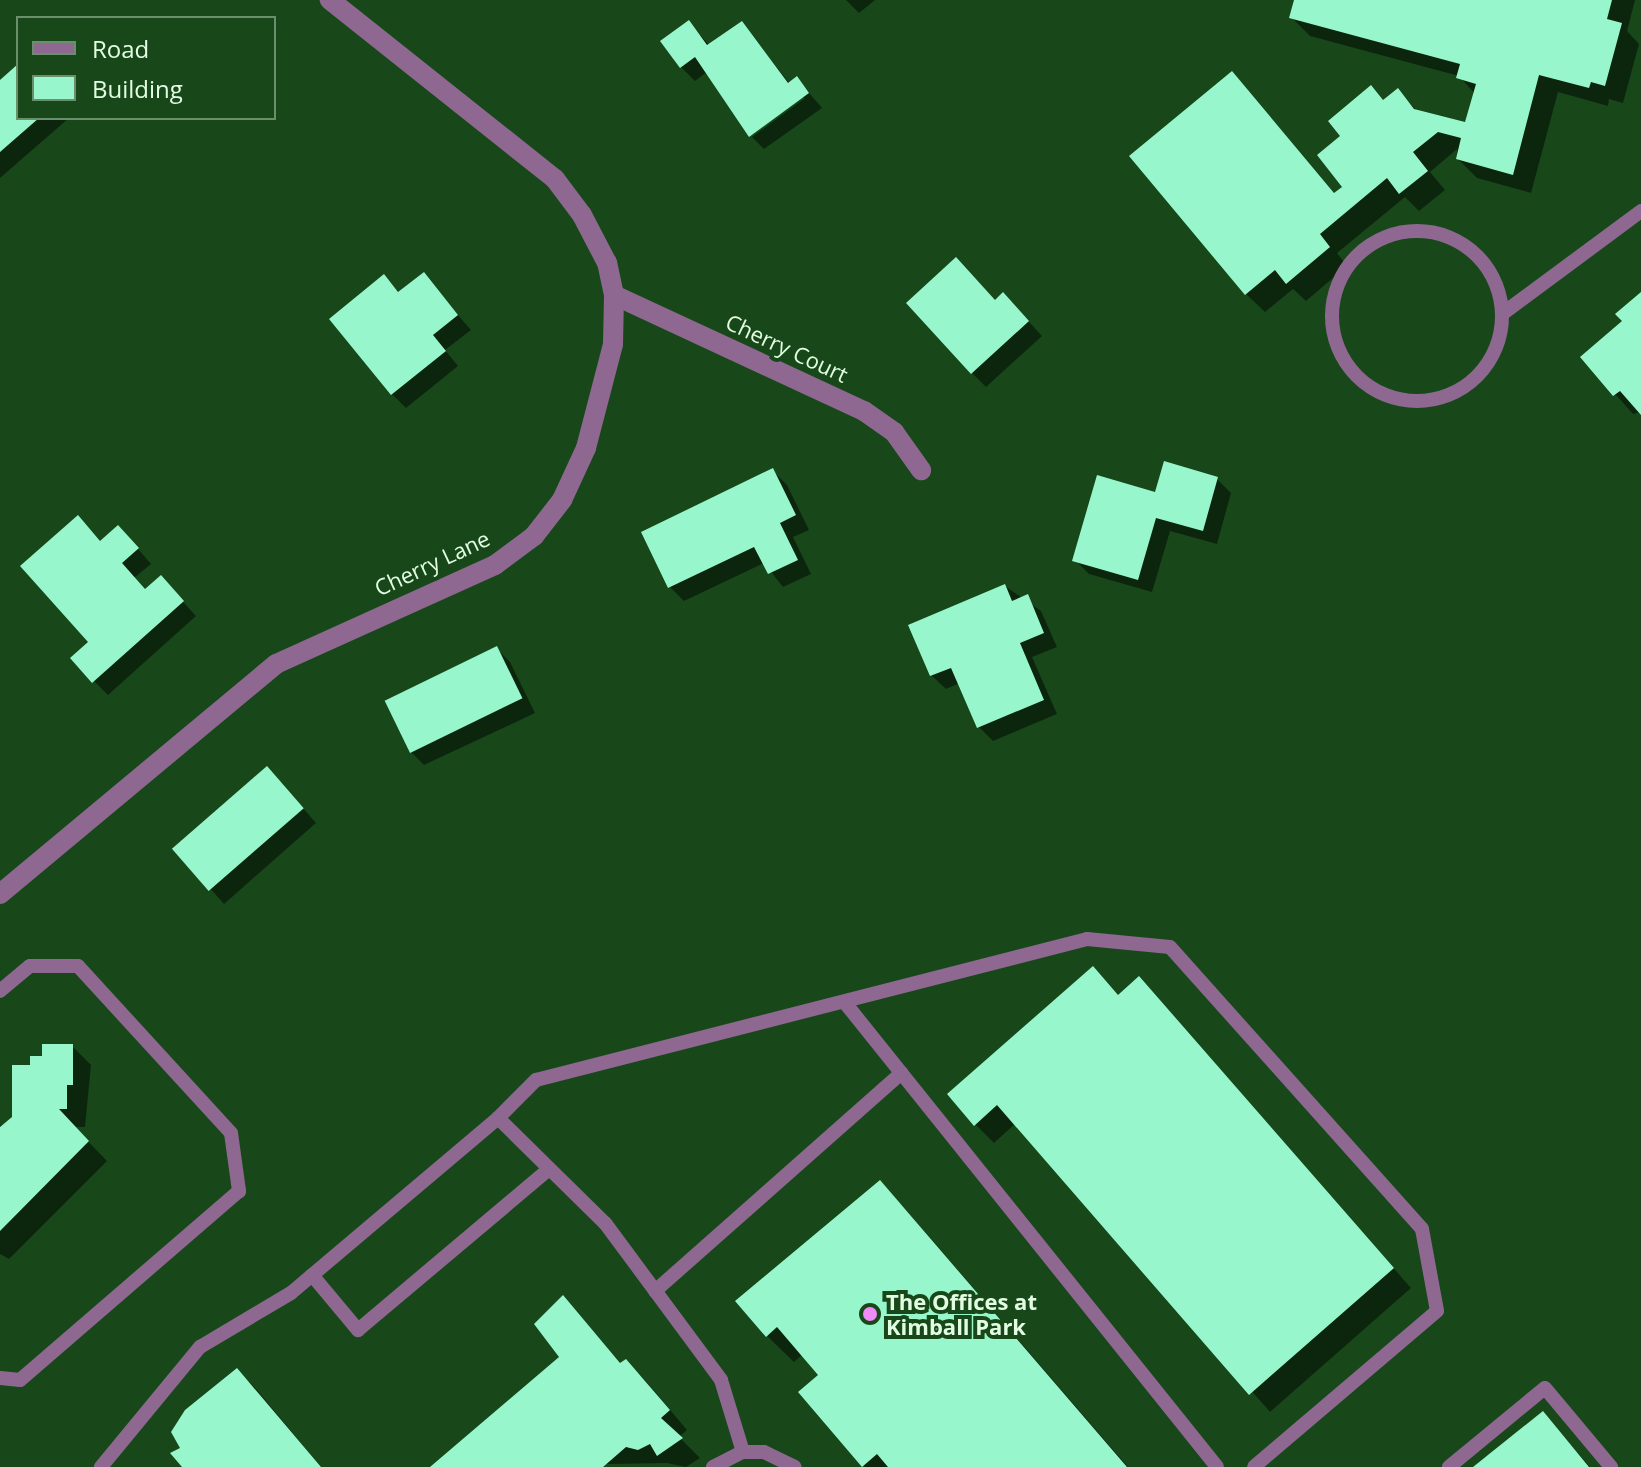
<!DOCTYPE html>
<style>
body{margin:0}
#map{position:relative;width:1641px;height:1467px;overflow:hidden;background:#18481a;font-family:"Open Sans",sans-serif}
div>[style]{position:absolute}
.shadow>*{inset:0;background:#0007}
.building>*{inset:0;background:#98f6cc;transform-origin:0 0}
.lane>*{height:14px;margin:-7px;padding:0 7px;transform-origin:7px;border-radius:7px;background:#8e6891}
.lane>.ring{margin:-7px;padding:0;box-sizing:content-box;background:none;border:14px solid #8e6891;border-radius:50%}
.street>*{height:20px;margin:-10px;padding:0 10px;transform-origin:10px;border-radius:10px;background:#8e6891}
.dots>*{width:22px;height:22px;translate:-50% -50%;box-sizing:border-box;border:4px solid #18481a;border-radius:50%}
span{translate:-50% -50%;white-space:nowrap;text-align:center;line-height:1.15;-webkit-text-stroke:8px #18481a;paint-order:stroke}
.street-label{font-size:22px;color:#e3fde2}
.poi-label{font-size:22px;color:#e3fde2;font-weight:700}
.left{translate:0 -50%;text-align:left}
.legend{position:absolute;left:16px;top:16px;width:260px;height:104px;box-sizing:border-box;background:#18481a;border:2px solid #69906a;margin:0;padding:10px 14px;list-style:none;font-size:24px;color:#e3fde2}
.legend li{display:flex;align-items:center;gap:16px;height:40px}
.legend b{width:40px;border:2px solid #69906a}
</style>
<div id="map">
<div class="shadow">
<i style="clip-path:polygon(846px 0,875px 0,859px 13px)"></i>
<i style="clip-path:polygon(1298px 0,1635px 0,1627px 31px,1639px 44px,1623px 103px,1609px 99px,1608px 106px,1558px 92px,1531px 193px,1477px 178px,1458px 159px,1457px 149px,1430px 172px,1445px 190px,1419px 211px,1405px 197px,1337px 253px,1347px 266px,1306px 301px,1293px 289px,1265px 312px,1246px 294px,1232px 74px,1336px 195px,1345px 187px,1385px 102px,1398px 91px,1418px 112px,1467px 125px,1475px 94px,1459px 76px,1310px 36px,1291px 17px)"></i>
<i style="clip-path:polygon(689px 22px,710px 46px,742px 23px,790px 84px,797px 79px,822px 108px,764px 149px,752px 137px,805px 98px,707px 72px,695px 81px,681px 67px)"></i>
<i style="clip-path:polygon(18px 67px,18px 118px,69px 118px,0 178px,0 83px)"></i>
<i style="clip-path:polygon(423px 275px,471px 330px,445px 350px,458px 366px,406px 408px,392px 394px,384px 277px,400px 294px)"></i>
<i style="clip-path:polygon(1641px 295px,1641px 412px,1633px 414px,1583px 358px,1625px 322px)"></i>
<i style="clip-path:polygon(995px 302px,1017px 309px,1042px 336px,986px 387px,972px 373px)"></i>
<i style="clip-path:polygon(773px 471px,787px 485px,809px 530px,793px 537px,811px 574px,783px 587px,764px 563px,684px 601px,670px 587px,644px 533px)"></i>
<i style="clip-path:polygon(1217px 479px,1231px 493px,1217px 544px,1170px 531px,1152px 592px,1089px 574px,1075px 560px,1157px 494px)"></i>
<i style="clip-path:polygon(132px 542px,151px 564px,134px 578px,146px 591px,174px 592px,196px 616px,108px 695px,94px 681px,90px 642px,101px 543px)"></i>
<i style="clip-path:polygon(1005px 586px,1041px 611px,1057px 647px,1032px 657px,1057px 714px,993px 741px,979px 727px,960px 683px,946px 689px,931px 675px)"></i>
<i style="clip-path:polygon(496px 648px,510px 662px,535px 713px,424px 765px,410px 751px)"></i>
<i style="clip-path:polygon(281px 783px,316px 823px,224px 904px,175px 849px)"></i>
<i style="clip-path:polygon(1139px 979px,1411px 1288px,1270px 1412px,1016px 1123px,994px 1143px,975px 1124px)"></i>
<i style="clip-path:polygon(72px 1046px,91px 1065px,85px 1127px,74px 1127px,107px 1161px,9px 1259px,0 1254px,0 1126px,14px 1118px,32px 1067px)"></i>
<i style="clip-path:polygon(880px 1183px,906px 1210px,1128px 1467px,865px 1467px,801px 1392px,821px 1375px,803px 1354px,794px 1362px,767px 1336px)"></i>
<i style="clip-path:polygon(563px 1298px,621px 1364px,626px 1361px,645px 1380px,687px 1430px,679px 1437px,700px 1458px,686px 1467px,667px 1463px,433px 1467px,562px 1357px)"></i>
<i style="clip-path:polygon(237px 1370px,256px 1389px,321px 1467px,185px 1467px,182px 1449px)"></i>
<i style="clip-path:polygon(1543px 1413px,1590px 1467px,1476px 1467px)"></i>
</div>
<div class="building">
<i style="clip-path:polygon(1294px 0,1612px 0,1607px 19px,1622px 23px,1605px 86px,1591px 82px,1589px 88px,1539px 75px,1513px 175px,1456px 159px,1461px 138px,1438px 132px,1413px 152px,1428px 171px,1399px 194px,1387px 178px,1320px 234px,1330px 247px,1286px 284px,1275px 270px,1245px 295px,1129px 156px,1232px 71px,1334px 193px,1342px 187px,1317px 155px,1340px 136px,1328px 121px,1371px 85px,1383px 100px,1398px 88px,1414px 109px,1465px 122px,1476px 84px,1456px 78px,1460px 64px,1289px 18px)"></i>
<i style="clip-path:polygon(689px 20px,707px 45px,742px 21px,788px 83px,797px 76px,809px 93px,749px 137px,695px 57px,680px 68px,660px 41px)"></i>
<i style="clip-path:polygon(18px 64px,18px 118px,39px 118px,0 152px,0 80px)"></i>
<i style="clip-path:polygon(956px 257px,995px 300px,1003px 292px,1029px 321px,971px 374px,906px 303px)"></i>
<i style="clip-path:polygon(424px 272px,458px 315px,433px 335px,446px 351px,391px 395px,329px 319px,384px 274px,398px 292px)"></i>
<i style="clip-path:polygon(1641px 292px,1641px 415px,1620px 391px,1613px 396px,1580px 357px,1622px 321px,1615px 314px)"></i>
<i style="clip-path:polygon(1164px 461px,1218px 477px,1203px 531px,1156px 518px,1138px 580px,1072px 561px,1097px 475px,1155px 492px)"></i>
<i style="clip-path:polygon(773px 468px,796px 515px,780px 523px,798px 560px,768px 574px,754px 547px,668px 588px,641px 532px)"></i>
<i style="clip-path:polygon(78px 515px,100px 541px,118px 525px,139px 548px,122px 563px,145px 589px,161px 575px,184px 601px,92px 683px,70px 658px,88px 642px,20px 566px)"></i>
<i style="clip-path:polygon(1005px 584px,1012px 601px,1028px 594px,1044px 633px,1020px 643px,1044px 700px,977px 728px,951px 668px,930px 676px,908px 625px)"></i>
<i style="left:497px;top:646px;width:58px;height:125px;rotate:64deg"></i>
<i style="left:267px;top:766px;width:56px;height:126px;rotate:49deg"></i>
<i style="clip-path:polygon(1093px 966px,1118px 995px,1139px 976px,1394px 1268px,1249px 1395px,997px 1105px,974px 1126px,947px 1094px)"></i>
<i style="clip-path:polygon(42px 1044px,73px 1044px,73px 1085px,67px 1085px,67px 1109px,59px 1109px,89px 1141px,0 1231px,0 1127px,12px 1117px,12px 1065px,30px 1065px,30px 1056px,42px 1056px)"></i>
<i style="clip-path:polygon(880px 1180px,1127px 1467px,888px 1467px,877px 1454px,862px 1467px,798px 1392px,818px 1375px,777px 1327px,766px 1337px,735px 1301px)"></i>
<i style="clip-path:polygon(563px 1295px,620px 1363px,626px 1359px,670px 1410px,661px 1418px,683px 1438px,657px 1456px,650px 1444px,638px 1450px,626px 1447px,603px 1467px,430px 1467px,559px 1357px,534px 1324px)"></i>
<i style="clip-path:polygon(237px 1368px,321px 1467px,182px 1467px,170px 1453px,180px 1448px,171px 1432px,185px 1410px)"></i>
<i style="clip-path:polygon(1543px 1411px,1589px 1467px,1473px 1467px)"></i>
</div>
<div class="lane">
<i class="ring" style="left:1332px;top:231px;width:156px;height:156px"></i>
<i style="left:1502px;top:314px;width:173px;rotate:-36.5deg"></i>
<i style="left:0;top:991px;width:39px;rotate:-40deg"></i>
<i style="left:30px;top:966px;width:48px"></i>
<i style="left:78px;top:966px;width:226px;rotate:47.5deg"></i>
<i style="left:231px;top:1133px;width:59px;rotate:82.1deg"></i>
<i style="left:239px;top:1191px;width:289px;rotate:139.2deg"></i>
<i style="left:20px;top:1380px;width:20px;rotate:-174deg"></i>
<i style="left:846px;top:1004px;width:593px;rotate:51.29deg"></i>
<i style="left:498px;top:1118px;width:54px;rotate:-45deg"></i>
<i style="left:536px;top:1080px;width:569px;rotate:-14.35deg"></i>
<i style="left:1087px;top:939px;width:83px;rotate:5.5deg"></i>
<i style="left:1170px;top:947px;width:378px;rotate:48.2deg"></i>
<i style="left:1422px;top:1229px;width:83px;rotate:79.6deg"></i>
<i style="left:1437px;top:1311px;width:240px;rotate:139.6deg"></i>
<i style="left:312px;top:1275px;width:72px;rotate:50.1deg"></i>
<i style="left:358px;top:1330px;width:250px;rotate:-40.1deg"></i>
<i style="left:655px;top:1291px;width:329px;rotate:-41.5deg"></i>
<i style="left:101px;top:1467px;width:156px;rotate:-50.5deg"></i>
<i style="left:200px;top:1347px;width:106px;rotate:-30.7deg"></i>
<i style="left:291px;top:1293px;width:271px;rotate:-40.2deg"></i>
<i style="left:498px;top:1118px;width:150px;rotate:44.5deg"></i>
<i style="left:605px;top:1223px;width:195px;rotate:53.5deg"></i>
<i style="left:721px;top:1380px;width:75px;rotate:73deg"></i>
<i style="left:713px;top:1467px;width:34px;rotate:-27deg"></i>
<i style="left:743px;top:1452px;width:21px"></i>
<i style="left:764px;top:1452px;width:34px;rotate:26deg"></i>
<i style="left:1449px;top:1467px;width:124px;rotate:-39.5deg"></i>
<i style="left:1545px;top:1388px;width:103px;rotate:50.1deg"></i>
</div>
<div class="street">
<i style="left:614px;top:295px;width:276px;rotate:24.9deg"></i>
<i style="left:864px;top:411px;width:37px;rotate:35deg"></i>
<i style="left:894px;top:432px;width:47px;rotate:54.6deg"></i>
<i style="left:0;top:894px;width:359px;rotate:-39.8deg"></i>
<i style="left:276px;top:664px;width:240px;rotate:-24.3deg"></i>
<i style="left:495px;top:565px;width:49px;rotate:-36.6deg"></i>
<i style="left:534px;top:536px;width:46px;rotate:-52.1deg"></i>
<i style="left:562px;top:500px;width:57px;rotate:-65.2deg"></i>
<i style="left:586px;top:448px;width:107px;rotate:-75.4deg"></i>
<i style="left:613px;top:344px;width:49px;rotate:-88.8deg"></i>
<i style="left:614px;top:295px;width:33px;rotate:-102deg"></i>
<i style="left:607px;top:263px;width:54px;rotate:-117.5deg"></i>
<i style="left:582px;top:215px;width:45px;rotate:-126.9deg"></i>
<i style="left:555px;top:179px;width:288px;rotate:-141.5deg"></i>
</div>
<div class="dots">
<i style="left:870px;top:1314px;background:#ee8bf8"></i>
</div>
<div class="street-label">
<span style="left:787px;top:348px;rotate:25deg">Cherry Court</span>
<span style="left:432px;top:563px;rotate:-25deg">Cherry Lane</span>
</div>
<div class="poi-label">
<span class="left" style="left:886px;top:1314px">The Offices at<br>Kimball Park</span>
</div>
<ul class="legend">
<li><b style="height:10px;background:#8e6891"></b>Road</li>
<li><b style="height:22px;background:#98f6cc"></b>Building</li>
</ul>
</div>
